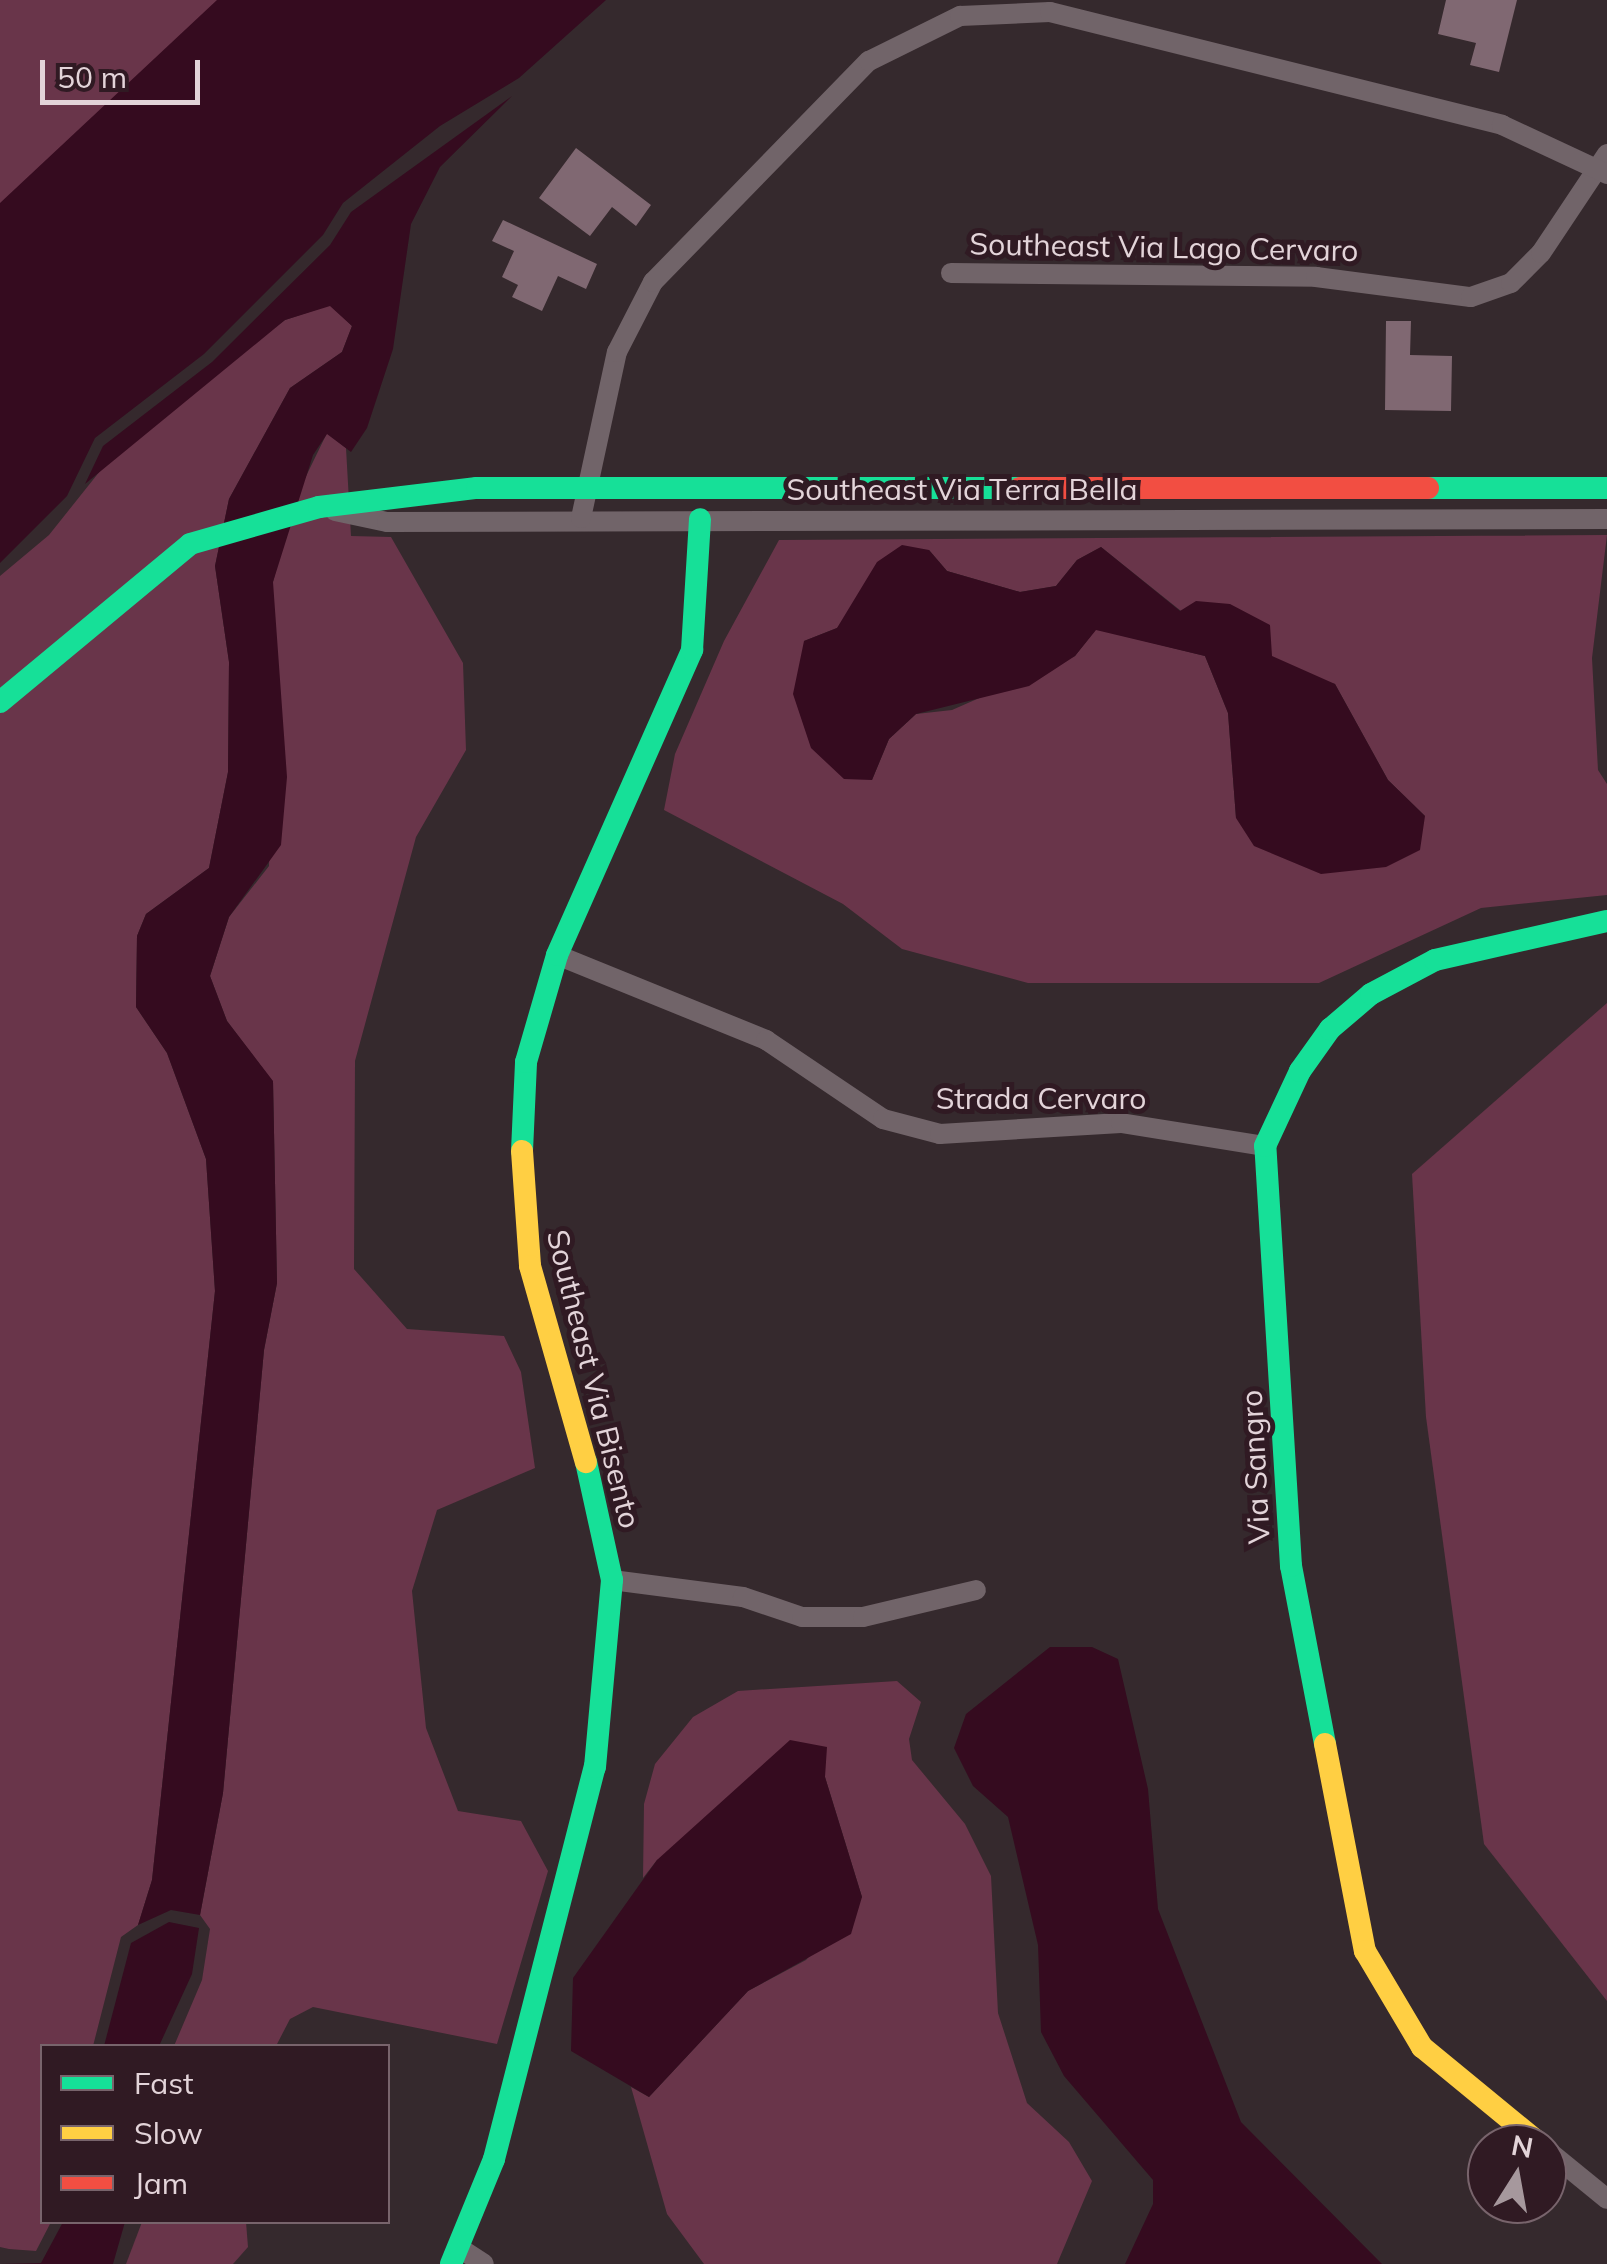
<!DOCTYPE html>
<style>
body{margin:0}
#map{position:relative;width:1607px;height:2264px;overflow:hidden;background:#35292d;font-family:Mulish,sans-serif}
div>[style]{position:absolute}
.green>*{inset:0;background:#69354a}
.water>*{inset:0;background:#350b1f}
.building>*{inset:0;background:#806872}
.street>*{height:20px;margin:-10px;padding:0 10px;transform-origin:10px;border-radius:10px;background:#716469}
.fast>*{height:22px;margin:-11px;padding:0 11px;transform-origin:11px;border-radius:11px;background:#16e098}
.slow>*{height:22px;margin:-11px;padding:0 11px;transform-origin:11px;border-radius:11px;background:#ffcf43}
.jam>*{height:22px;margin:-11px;padding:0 11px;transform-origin:11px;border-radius:11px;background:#f24e42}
span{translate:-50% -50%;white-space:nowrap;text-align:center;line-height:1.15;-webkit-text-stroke:10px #301a23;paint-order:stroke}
.street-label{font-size:30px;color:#e3d4d9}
.legend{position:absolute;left:40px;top:2044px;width:350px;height:180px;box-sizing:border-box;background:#301a23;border:2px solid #78646c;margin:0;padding:12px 18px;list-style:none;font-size:30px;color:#e3d4d9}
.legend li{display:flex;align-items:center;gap:20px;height:50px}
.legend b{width:50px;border:2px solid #78646c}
.north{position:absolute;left:1467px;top:2124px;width:100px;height:100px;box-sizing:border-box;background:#301a23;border:2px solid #78646c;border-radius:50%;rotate:11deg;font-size:28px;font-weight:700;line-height:40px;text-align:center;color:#e3d4d9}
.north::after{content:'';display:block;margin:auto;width:35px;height:45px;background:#a6989d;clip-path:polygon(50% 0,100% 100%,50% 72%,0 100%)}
.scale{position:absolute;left:40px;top:60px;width:160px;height:45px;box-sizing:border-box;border:5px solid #e3d4d9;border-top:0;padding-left:12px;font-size:30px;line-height:35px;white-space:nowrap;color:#e3d4d9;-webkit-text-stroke:8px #301a23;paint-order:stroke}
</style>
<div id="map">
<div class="green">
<i style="clip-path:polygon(0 0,336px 0,0 320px)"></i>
<i style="clip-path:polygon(330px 305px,352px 326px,342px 352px,290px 388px,229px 499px,215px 566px,229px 662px,228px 772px,209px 868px,146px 914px,137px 936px,136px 1007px,167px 1053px,206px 1159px,215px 1291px,152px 1880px,138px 1925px,121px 1937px,93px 2046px,42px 2046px,42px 2222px,51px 2222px,36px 2251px,9px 2249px,0 2247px,0 576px,49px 535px,108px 461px,209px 374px,285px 320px)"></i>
<i style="clip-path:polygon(327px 433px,346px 448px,351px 536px,391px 537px,463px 663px,466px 750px,416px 837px,355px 1061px,354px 1269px,407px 1329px,504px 1336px,521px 1372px,535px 1468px,437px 1510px,412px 1591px,426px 1728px,458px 1811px,521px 1821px,548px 1871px,497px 2044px,313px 2007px,290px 2019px,276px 2046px,174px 2046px,202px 1980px,210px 1929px,200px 1915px,223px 1793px,264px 1350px,277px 1283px,273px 1082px,227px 1021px,210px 976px,229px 917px,269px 866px,273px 582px,293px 503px)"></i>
<i style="clip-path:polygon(evenodd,1607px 535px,1592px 658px,1598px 770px,1607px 784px,1607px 895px,1481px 908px,1319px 983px,1028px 983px,902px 949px,843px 904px,664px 810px,675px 754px,724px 641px,779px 540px,1607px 535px,1101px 547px,1181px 611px,1291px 671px,1335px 684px,1388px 780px,1425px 816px,1236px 818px,1228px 713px,1205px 656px,1096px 629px,1075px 656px,952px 710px,916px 714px,889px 739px,872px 780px,804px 641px,837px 628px,929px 550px,947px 571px,1020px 592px,1056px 586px,1077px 560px,1101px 547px)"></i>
<i style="clip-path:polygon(1607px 1003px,1607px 2001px,1484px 1844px,1426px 1417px,1412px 1174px)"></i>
<i style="clip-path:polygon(897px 1681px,921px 1702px,909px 1739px,912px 1760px,965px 1824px,991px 1876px,998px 2013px,1027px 2103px,1069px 2142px,1092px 2181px,1057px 2264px,704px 2264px,667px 2214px,631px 2087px,649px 2097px,748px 1991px,806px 1960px,862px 1897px,825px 1777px,657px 1860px,643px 1878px,644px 1804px,655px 1764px,693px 1717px,738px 1691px)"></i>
<i style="clip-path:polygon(142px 2222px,246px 2222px,248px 2247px,233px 2264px,126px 2264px)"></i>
</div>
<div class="water">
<i style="clip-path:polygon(217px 0,606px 0,519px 78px,440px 126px,343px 203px,323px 235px,204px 354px,95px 438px,67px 496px,0 563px,0 203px)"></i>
<i style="clip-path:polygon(512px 96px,440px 167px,411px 224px,393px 349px,367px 428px,351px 452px,327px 434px,313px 455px,273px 582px,287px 777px,281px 845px,229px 917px,210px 976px,227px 1021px,273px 1081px,277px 1283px,264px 1350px,223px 1793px,200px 1915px,171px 1910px,138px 1925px,152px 1880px,215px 1291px,206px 1159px,167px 1053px,136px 1007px,137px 936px,146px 914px,209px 868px,228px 772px,229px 662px,215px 566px,229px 499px,290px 388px,342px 352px,352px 326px,330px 306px,285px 320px,85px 484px,103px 446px,212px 362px,330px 245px,351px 212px)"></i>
<i style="clip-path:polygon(902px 545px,929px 550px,947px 571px,1020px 592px,1056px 586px,1077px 560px,1101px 547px,1180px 611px,1196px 601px,1230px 604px,1270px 625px,1272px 656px,1335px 684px,1388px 780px,1425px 816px,1420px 850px,1386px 867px,1321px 874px,1254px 846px,1236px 818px,1228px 713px,1205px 656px,1096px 630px,1075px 656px,1029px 686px,916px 714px,889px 739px,872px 780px,844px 779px,811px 748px,793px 694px,804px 641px,837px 628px,877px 562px)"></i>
<i style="clip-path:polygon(1050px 1647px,1092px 1647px,1118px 1659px,1148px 1789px,1158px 1909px,1241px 2122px,1382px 2264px,1125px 2264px,1153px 2204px,1153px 2180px,1064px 2076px,1041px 2032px,1038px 1945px,1008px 1817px,973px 1786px,954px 1748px,966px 1714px)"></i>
<i style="clip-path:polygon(790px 1740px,827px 1747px,825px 1777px,862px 1897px,851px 1934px,748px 1991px,649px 2097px,571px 2051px,573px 1978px,657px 1860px)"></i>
<i style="clip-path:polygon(169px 1922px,199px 1928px,192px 1974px,159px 2046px,104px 2046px,131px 1943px)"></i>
<i style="clip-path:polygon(63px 2222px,125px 2222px,113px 2264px,0 2264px,41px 2263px)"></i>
</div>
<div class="building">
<i style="clip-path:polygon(1446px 0,1517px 0,1499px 72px,1470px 65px,1476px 43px,1438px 34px)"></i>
<i style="clip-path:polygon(576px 148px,651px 205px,636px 226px,612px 207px,590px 236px,539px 198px)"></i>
<i style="clip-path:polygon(503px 220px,597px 264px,586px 289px,558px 276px,542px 311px,512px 297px,518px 285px,502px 277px,514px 251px,492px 241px)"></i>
<i style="clip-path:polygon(1386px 321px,1411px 321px,1410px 355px,1452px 356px,1451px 411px,1385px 410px)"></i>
</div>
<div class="street">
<i style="left:951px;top:273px;width:365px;rotate:0.6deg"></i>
<i style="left:1316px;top:277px;width:156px;rotate:7.4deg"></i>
<i style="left:1471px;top:297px;width:42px;rotate:-19.3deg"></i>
<i style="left:1511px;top:283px;width:42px;rotate:-45deg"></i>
<i style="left:1541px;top:253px;width:119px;rotate:-56.3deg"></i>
<i style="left:335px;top:511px;width:53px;rotate:11.9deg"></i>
<i style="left:387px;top:522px;width:1220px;rotate:-0.14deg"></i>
<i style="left:581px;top:518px;width:170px;rotate:-77.8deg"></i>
<i style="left:617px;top:352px;width:79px;rotate:-62.8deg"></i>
<i style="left:653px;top:282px;width:309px;rotate:-45.7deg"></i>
<i style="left:869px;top:61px;width:102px;rotate:-26.3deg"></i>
<i style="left:960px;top:16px;width:90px;rotate:-2.5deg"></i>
<i style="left:1050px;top:12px;width:466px;rotate:14deg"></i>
<i style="left:1502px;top:125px;width:116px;rotate:25deg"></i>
<i style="left:557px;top:955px;width:226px;rotate:22.1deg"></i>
<i style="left:766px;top:1040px;width:141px;rotate:34deg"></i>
<i style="left:883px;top:1119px;width:59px;rotate:14.7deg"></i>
<i style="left:940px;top:1134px;width:181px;rotate:-3.5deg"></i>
<i style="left:1121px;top:1123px;width:146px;rotate:9.1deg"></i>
<i style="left:612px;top:1580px;width:132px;rotate:7.4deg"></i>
<i style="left:743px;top:1597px;width:62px;rotate:18.7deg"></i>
<i style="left:802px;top:1617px;width:61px"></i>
<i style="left:863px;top:1617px;width:116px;rotate:-13.4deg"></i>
<i style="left:1547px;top:2150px;width:77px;rotate:39.2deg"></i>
<i style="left:461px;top:2249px;width:27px;rotate:33deg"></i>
</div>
<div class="fast">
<i style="left:1428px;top:488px;width:179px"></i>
<i style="left:0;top:702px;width:247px;rotate:-39.7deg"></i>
<i style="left:190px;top:544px;width:134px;rotate:-16deg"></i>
<i style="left:319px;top:507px;width:159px;rotate:-6.9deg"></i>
<i style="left:477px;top:488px;width:543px"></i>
<i style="left:522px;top:1151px;width:89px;rotate:-87.4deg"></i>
<i style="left:526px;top:1062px;width:111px;rotate:-73.8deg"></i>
<i style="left:557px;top:955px;width:334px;rotate:-66.1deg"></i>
<i style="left:692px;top:650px;width:131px;rotate:-86.5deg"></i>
<i style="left:1325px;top:1744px;width:181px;rotate:-100.8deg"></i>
<i style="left:1291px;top:1566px;width:421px;rotate:-93.5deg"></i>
<i style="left:1265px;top:1146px;width:83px;rotate:-65deg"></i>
<i style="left:1300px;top:1071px;width:52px;rotate:-54.5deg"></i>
<i style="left:1330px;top:1029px;width:54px;rotate:-40.5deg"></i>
<i style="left:1371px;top:994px;width:72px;rotate:-28deg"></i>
<i style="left:1435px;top:960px;width:176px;rotate:-12.8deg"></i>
<i style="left:451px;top:2264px;width:113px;rotate:-67.7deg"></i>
<i style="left:494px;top:2159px;width:405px;rotate:-75.6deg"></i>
<i style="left:595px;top:1767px;width:188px;rotate:-84.8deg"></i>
<i style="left:612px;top:1580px;width:121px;rotate:-102.4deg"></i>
</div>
<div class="slow">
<i style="left:522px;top:1151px;width:115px;rotate:86deg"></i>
<i style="left:530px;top:1266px;width:204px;rotate:74.1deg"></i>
<i style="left:1325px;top:1744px;width:211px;rotate:79.1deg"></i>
<i style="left:1365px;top:1951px;width:112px;rotate:59.3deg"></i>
<i style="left:1422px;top:2047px;width:153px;rotate:39.4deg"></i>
</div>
<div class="jam">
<i style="left:1020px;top:488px;width:408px"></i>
</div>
<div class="street-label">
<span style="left:1164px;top:247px;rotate:1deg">Southeast Via Lago Cervaro</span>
<span style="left:962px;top:489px">Southeast Via Terra Bella</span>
<span style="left:1041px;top:1098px">Strada Cervaro</span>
<span style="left:594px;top:1379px;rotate:76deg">Southeast Via Bisento</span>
<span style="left:1255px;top:1467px;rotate:-93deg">Via Sangro</span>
</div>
<ul class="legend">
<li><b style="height:12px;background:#16e098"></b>Fast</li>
<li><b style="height:12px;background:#ffcf43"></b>Slow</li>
<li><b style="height:12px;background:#f24e42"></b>Jam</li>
</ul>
<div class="north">N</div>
<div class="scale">50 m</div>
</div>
